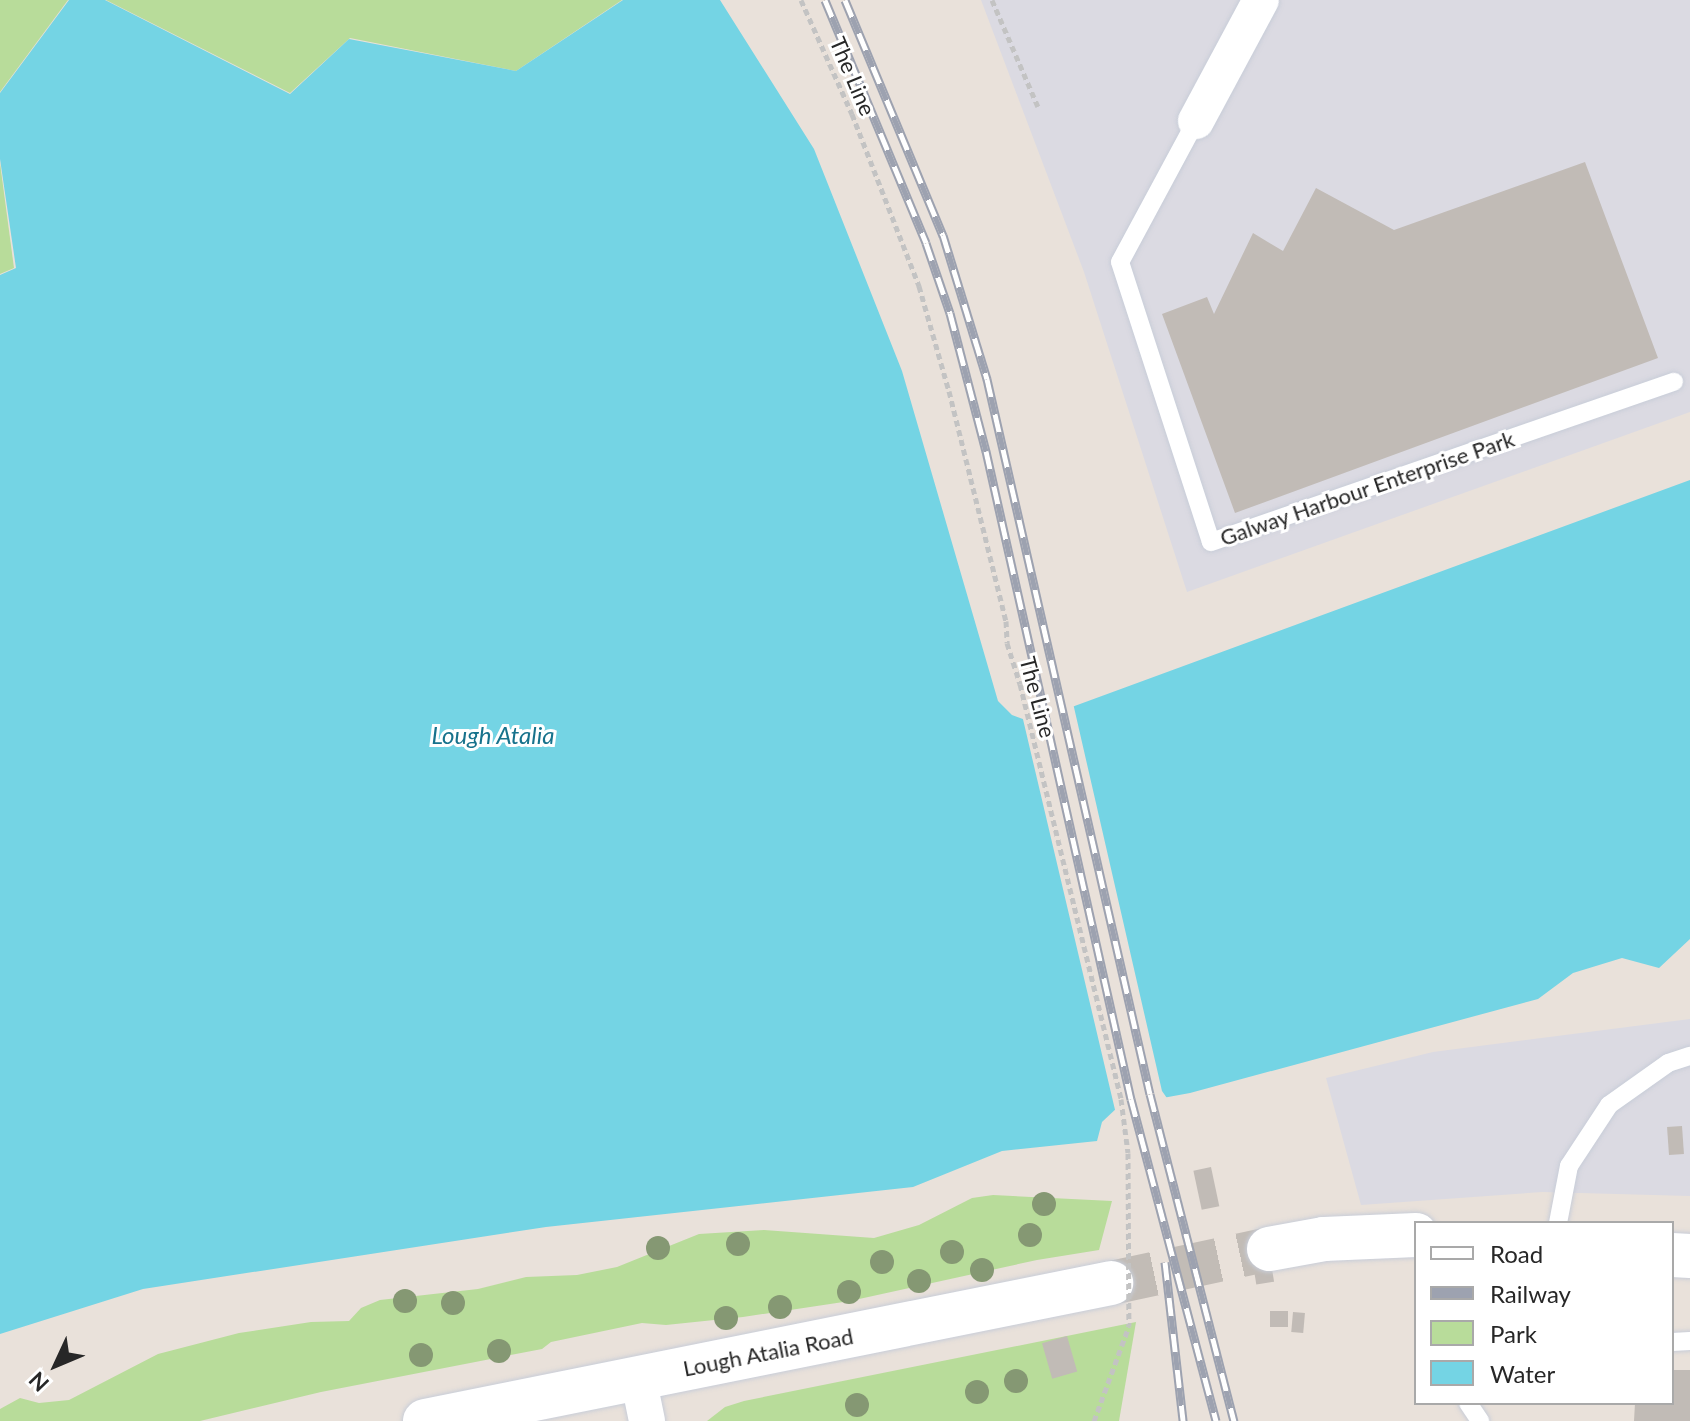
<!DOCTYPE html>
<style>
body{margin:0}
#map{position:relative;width:1690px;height:1421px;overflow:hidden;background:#e9e1da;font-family:Lato,sans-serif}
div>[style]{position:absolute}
.industrial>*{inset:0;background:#dbdae2}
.green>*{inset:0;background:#b8dc9a}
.water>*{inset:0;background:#74d4e4}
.pier>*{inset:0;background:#e9e1da}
.building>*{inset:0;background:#c1bbb6;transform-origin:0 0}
.secondary-tunnel>*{height:44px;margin-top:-22px;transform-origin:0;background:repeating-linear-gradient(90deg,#c2bcb6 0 44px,transparent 0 66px)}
.path>*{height:5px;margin-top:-2.5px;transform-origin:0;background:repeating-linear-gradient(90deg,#c3c3c3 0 6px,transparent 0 10px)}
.roads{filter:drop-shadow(0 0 2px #c8cdd8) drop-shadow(0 0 2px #c8cdd8)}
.lane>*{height:18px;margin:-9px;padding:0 9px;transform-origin:9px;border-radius:9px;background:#fff}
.street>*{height:36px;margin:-18px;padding:0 18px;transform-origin:18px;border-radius:18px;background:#fff}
.secondary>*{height:44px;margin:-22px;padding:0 22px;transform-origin:22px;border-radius:22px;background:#fff}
.rail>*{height:9px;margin-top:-4.5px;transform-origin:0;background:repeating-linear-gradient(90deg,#fff 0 18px,#9da2b0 0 36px);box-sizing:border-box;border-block:2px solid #9da2b0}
.path-bridge>*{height:5px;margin-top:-2.5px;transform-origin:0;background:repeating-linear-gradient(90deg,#c3c3c3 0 6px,transparent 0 10px)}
.trees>*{width:24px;height:24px;margin:-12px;border-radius:50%;background:#859873}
span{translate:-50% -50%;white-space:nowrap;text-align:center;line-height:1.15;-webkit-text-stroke:6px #fff;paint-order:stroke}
.street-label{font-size:22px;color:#272727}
.water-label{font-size:24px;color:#17728c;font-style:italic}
.legend{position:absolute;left:1414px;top:1221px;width:260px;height:184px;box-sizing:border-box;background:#fff;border:2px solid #a9a9a9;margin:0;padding:10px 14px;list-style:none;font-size:24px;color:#272727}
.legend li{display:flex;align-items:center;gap:16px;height:40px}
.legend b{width:40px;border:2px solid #a9a9a9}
.north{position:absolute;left:16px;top:1325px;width:80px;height:80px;-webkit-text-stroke:6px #fff;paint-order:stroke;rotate:226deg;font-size:22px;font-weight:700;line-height:32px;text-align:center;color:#272727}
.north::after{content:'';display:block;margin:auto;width:28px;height:36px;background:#272727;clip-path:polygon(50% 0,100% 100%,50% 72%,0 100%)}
</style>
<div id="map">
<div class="industrial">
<i style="clip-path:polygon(981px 0,1690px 0,1690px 412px,1187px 592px,1084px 272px)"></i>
<i style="clip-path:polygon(1690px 1019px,1690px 1196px,1542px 1192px,1361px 1205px,1326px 1078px,1433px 1052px)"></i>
</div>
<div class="green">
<i style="clip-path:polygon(0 0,68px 0,0 92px)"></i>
<i style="clip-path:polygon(106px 0,622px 0,516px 71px,350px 38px,290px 93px)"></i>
<i style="clip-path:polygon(0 163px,14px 268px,0 274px)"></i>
<i style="clip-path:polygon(993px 1195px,1112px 1201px,1099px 1250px,1037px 1260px,850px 1301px,743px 1317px,666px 1325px,642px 1323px,551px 1342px,542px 1349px,321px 1392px,200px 1421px,0 1421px,0 1409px,20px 1398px,39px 1403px,69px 1400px,158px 1354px,239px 1333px,311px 1322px,349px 1321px,361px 1308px,380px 1300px,478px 1289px,526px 1277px,577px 1275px,617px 1267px,699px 1234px,764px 1230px,874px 1238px,919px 1225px,972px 1198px)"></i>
<i style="clip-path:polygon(1136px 1322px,1119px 1421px,707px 1421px,725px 1407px,744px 1401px)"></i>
</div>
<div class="water">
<i style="clip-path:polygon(69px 0,105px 0,290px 94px,349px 39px,516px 71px,623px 0,720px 0,814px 149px,902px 371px,998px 701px,1012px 715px,1031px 722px,1690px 480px,1690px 939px,1659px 968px,1622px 958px,1573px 973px,1538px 999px,1190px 1093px,1119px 1106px,1102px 1122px,1097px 1141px,1002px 1151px,913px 1187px,546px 1227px,143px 1289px,0 1334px,0 275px,16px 268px,0 159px,0 93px)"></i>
</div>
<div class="pier">
<i style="clip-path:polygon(1073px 703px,1162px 1091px,1169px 1101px,1121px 1110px,1116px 1114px,1022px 715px,1031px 718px)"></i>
</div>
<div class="building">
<i style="clip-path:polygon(1585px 162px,1658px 358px,1235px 513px,1162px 314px,1207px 297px,1214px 314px,1253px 233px,1283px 251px,1316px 188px,1394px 230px)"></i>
<i style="left:1682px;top:1126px;width:28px;height:15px;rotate:86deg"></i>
<i style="left:1211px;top:1167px;width:40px;height:18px;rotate:78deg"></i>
<i style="left:1270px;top:1256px;width:26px;height:18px;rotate:81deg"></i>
<i style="left:1270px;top:1311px;width:18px;height:16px"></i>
<i style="left:1293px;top:1312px;width:12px;height:20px;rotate:5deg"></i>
<i style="left:1067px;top:1336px;width:37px;height:26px;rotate:74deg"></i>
<i style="clip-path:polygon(1672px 1370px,1690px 1370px,1690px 1421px,1634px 1421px,1635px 1403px,1672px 1403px)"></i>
</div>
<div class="secondary-tunnel">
<i style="left:1111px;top:1283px;width:162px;rotate:-12.1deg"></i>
</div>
<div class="path">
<i style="left:801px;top:0;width:125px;rotate:65.9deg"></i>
<i style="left:852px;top:114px;width:185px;rotate:68.7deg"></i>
<i style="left:919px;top:286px;width:109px;rotate:74.1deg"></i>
<i style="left:949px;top:391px;width:237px;rotate:76.1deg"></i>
<i style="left:1006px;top:621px;width:22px;rotate:87deg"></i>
<i style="left:1007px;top:643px;width:43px;rotate:72.4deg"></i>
<i style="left:992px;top:0;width:116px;rotate:66.7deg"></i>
<i style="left:1094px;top:1421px;width:101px;rotate:-69.8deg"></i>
</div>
<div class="roads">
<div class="lane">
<i style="left:1196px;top:121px;width:160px;rotate:118.3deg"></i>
<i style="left:1120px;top:262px;width:294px;rotate:72deg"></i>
<i style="left:1211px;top:542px;width:490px;rotate:-19.1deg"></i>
<i style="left:1558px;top:1223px;width:58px;rotate:-79.1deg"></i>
<i style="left:1569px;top:1166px;width:73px;rotate:-56.7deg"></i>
<i style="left:1609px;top:1105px;width:72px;rotate:-35.4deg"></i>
<i style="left:1668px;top:1063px;width:23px;rotate:-18deg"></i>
<i style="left:1672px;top:1342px;width:18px;rotate:-3deg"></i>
<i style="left:1468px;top:1403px;width:22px;rotate:56deg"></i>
</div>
<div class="street">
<i style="left:1196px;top:121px;width:137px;rotate:-61.8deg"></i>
<i style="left:638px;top:1377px;width:45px;rotate:78.4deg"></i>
</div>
<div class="secondary">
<i style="left:1269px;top:1249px;width:56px;rotate:-10.3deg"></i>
<i style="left:1324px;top:1239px;width:92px;rotate:-2.5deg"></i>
<i style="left:1672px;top:1255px;width:18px;rotate:3deg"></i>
<i style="left:425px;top:1421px;width:700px;rotate:-11.37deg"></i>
</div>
</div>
<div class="rail">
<i style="left:825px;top:0;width:263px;rotate:67.4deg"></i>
<i style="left:926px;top:243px;width:74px;rotate:71.1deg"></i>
<i style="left:950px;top:313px;width:143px;rotate:75.4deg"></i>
<i style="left:986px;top:451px;width:664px;rotate:77.39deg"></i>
<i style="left:1131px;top:1099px;width:333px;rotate:75.2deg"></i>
<i style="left:845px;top:0;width:255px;rotate:67.4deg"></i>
<i style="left:943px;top:235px;width:151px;rotate:73deg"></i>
<i style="left:987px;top:379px;width:733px;rotate:77.16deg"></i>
<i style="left:1150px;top:1094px;width:338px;rotate:75.6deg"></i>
<i style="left:1165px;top:1262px;width:160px;rotate:83.5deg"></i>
</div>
<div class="path-bridge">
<i style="left:1020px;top:684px;width:427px;rotate:76.3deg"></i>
<i style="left:1121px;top:1099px;width:54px;rotate:82.6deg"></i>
<i style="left:1128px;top:1153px;width:173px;rotate:89.7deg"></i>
</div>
<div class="trees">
<i style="left:1044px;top:1204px"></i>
<i style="left:1030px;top:1235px"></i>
<i style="left:738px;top:1244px"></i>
<i style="left:658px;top:1248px"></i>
<i style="left:952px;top:1252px"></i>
<i style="left:882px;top:1262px"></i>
<i style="left:982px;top:1270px"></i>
<i style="left:919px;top:1281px"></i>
<i style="left:849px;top:1292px"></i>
<i style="left:405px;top:1301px"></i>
<i style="left:453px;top:1303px"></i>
<i style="left:780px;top:1307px"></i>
<i style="left:726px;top:1318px"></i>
<i style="left:499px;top:1351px"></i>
<i style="left:421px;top:1355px"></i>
<i style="left:1016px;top:1381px"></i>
<i style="left:977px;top:1392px"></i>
<i style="left:857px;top:1405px"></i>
</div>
<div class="street-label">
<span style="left:853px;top:76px;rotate:67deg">The Line</span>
<span style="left:1367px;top:488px;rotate:-19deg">Galway Harbour Enterprise Park</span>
<span style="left:1038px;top:697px;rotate:75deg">The Line</span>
<span style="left:768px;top:1352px;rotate:-11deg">Lough Atalia Road</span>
</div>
<div class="water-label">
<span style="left:493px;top:735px">Lough Atalia</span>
</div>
<ul class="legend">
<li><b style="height:10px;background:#fff"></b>Road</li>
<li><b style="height:10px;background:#9da2b0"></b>Railway</li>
<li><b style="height:22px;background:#b8dc9a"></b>Park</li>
<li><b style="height:22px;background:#74d4e4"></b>Water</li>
</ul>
<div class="north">N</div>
</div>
